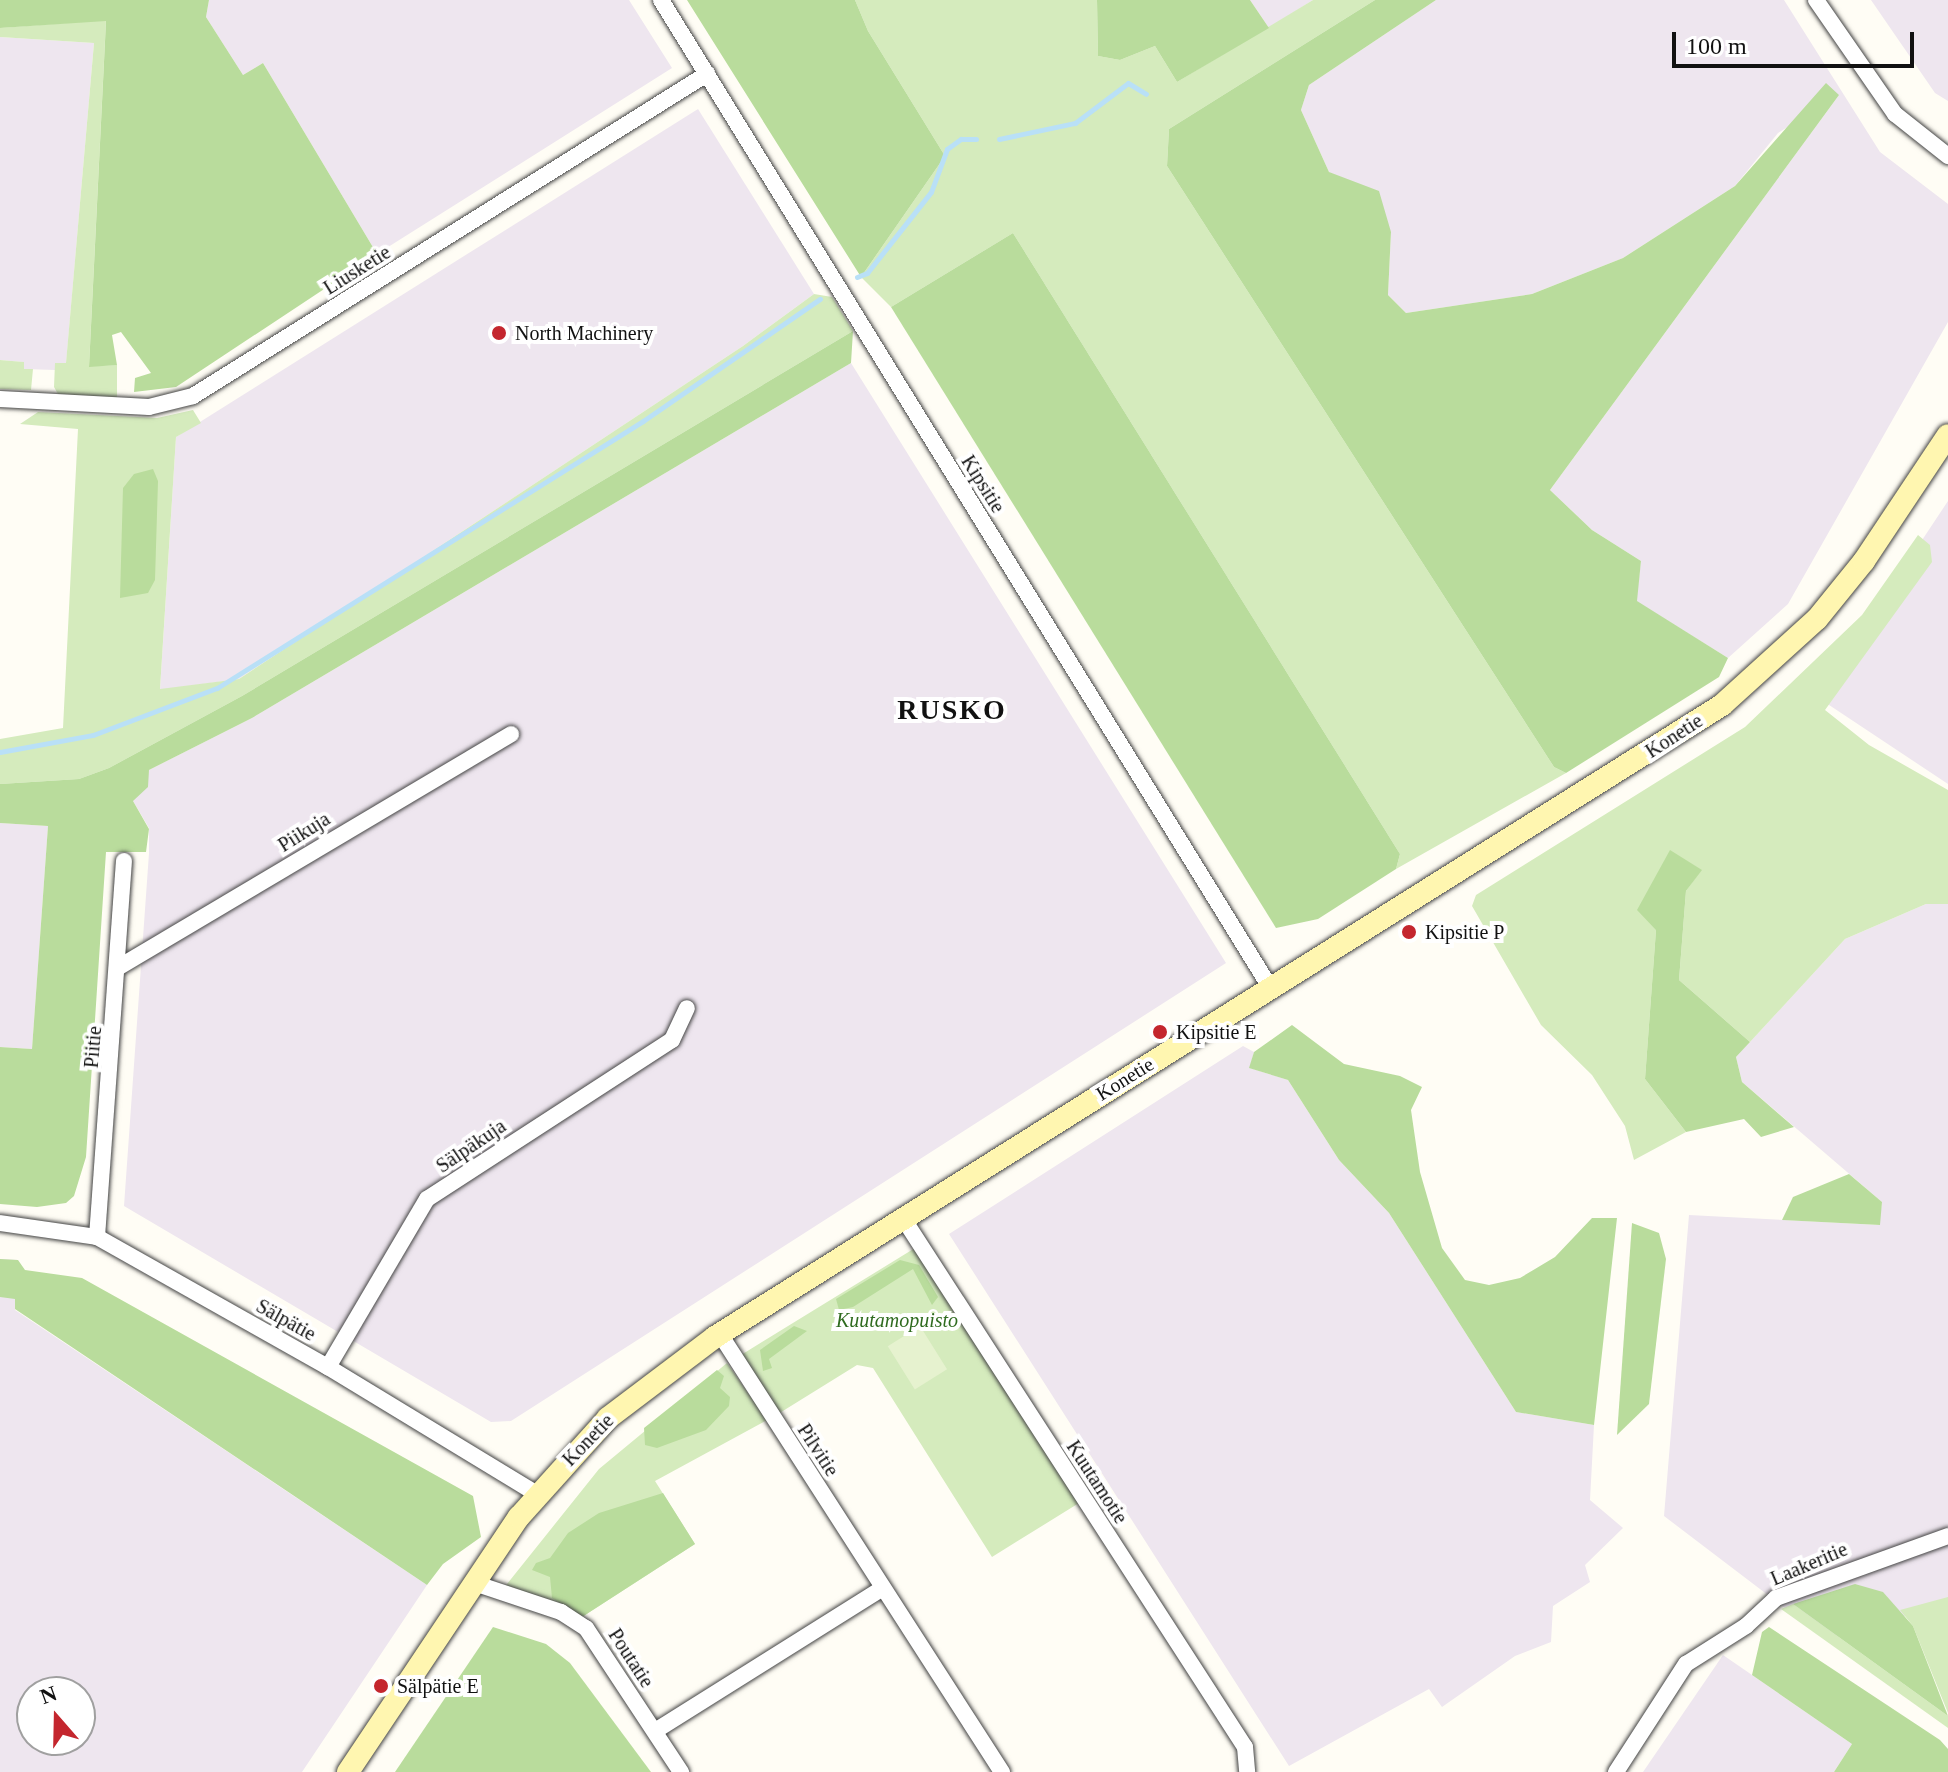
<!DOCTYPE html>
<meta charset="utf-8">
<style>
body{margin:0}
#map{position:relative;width:1948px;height:1772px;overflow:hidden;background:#fffdf5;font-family:"Times New Roman",serif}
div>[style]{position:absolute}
.industrial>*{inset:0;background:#eee6ef}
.green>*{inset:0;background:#d5ebbd}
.forest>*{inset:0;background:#b9dc9c}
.pitch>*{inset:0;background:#e6f2cf;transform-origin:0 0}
.stream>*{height:5px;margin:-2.5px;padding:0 2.5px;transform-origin:2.5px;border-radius:2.5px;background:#b9e0f7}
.roads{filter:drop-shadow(0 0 2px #444) drop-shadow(0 0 2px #444)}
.street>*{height:16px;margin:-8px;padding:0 8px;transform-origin:8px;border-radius:8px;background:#fff}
.secondary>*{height:22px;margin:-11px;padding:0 11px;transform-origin:11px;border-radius:11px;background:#fff6b0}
.dots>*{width:22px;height:22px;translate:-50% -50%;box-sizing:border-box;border:4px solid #fff;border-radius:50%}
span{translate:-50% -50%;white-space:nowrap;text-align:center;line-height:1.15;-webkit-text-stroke:8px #fff;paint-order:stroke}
.street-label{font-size:20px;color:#111}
.poi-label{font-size:20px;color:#111}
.left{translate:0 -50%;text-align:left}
.park-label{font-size:20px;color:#2f6b1f;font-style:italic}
.district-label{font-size:28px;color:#111;font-weight:700;letter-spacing:2px}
.north{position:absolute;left:16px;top:1676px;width:80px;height:80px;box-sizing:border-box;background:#fff;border:2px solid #a0a0a0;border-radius:50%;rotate:340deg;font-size:22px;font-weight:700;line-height:32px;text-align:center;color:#111}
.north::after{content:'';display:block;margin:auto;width:28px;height:36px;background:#c4262e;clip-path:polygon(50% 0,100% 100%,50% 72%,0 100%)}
.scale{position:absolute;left:1672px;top:32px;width:242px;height:36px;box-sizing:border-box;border:4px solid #111;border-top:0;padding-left:10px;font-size:24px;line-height:28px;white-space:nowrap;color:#111;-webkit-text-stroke:6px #fff;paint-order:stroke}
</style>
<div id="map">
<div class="industrial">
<i style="clip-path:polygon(209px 0,629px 0,672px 68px,377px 254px,263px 63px,243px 75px,206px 17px)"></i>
<i style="clip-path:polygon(1250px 0,1313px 0,1269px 28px)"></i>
<i style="clip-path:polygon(1436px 0,1784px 0,1880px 152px,1948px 204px,1948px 322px,1788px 604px,1728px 658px,1636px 601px,1641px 561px,1592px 530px,1550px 490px,1839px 95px,1778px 133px,1735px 186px,1623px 258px,1532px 294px,1406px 313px,1388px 295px,1391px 232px,1329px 172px,1301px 110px,1309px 85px)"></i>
<i style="clip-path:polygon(1871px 0,1948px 0,1948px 101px,1935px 93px)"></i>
<i style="clip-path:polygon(0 37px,94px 43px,66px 364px,55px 363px,55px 370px,24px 369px,23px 362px,0 360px)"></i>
<i style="clip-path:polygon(698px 109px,814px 294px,743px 346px,239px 679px,160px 690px,176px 437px)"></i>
<i style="clip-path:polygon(851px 363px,1226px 963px,511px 1421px,491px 1422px,124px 1206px,149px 853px,149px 828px,133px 801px,149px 770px,252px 718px)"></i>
<i style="clip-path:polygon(1948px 501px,1948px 784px,1805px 689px,1869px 620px)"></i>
<i style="clip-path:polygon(0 823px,48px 826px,32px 1049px,0 1047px)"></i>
<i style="clip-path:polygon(1926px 904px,1948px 904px,1948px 1603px,1827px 1640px,1664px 1516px,1689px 1215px,1879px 1225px,1882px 1202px,1742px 1082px,1736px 1057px,1845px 939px)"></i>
<i style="clip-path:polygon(1243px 1046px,1254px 1052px,1250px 1068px,1288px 1080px,1339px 1160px,1389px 1213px,1516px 1412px,1594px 1425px,1590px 1500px,1623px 1528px,1585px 1565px,1590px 1582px,1553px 1606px,1551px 1642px,1515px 1656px,1442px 1707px,1429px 1689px,1289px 1766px,949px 1234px)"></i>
<i style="clip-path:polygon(evenodd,0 1259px,18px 1260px,15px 1310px,427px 1585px,302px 1772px,0 1772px,0 1259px,32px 1692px,80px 1692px,80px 1740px,32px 1740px,32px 1692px)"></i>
<i style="clip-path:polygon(1723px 1655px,1852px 1744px,1834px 1772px,1643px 1772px)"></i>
</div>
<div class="green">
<i style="clip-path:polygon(855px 0,1097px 0,1098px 56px,1120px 60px,1155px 46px,1177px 82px,1313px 0,1375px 0,1169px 129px,1167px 166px,1554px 767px,1566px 773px,1396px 869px,1400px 854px,1013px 233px,891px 307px,861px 277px,945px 156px,868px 31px)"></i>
<i style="clip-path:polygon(106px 20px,89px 366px,117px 365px,117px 398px,58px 394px,54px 387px,55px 363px,66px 363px,94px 43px,0 37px,0 28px)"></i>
<i style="clip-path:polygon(814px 294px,832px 297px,853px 331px,242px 696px,109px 768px,79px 779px,0 784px,0 739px,63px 728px,78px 429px,20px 424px,38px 412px,157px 418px,193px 410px,201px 423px,176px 437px,160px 689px,239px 679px,743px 346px)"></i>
<i style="clip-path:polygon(0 360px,24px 362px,24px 369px,33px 369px,31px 390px,0 389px)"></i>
<i style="clip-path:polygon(1918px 535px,1930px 545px,1932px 562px,1825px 710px,1869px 745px,1948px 790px,1948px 904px,1926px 904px,1845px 939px,1750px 1042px,1679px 980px,1686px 891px,1701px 870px,1670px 851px,1656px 930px,1645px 1079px,1686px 1132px,1634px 1160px,1625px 1126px,1592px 1075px,1541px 1025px,1472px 906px,1476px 895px,1745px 727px,1862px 615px)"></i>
<i style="clip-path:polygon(915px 1248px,1079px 1503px,992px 1557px,873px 1368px,857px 1365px,778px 1414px,741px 1355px)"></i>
<i style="clip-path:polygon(727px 1363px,767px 1420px,655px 1481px,695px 1544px,582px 1617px,503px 1589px,599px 1469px)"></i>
<i style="clip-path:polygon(1948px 1597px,1948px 1713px,1913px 1626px,1900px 1610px)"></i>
<i style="clip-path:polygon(1793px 1604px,1948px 1716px,1948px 1728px,1781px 1609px)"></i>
</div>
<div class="forest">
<i style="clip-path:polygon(0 0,209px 0,206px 17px,243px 75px,263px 63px,377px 254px,176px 387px,134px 392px,135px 378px,151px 373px,121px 332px,112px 335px,117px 365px,89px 367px,106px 21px,0 28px)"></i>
<i style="clip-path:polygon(687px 0,855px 0,868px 31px,945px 156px,861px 277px)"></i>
<i style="clip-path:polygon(1097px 0,1250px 0,1269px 28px,1177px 82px,1155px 46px,1120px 60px,1098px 56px)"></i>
<i style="clip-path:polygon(1375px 0,1436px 0,1309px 85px,1301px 110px,1329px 172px,1379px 191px,1391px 232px,1388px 295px,1406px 313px,1532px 294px,1623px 258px,1735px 186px,1826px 83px,1839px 95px,1550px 490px,1592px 530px,1641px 561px,1637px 601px,1728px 658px,1719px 677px,1566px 773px,1554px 767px,1167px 166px,1169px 129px)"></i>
<i style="clip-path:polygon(1013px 233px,1400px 854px,1396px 869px,1318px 919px,1276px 928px,891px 307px)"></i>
<i style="clip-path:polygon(853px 331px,851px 363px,252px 718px,149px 770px,148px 787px,133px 801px,149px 829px,146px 852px,106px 852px,86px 1157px,74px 1196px,66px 1203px,37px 1207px,0 1204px,0 1047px,32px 1049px,48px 826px,0 823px,0 784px,79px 779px,109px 768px,242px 696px)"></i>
<i style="clip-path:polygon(153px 469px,158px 481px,155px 580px,148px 593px,120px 598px,123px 488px,134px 474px)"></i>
<i style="clip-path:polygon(1670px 850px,1702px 870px,1686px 891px,1679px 980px,1750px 1042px,1736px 1057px,1742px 1082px,1794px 1127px,1761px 1137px,1744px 1119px,1686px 1132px,1645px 1079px,1656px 930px,1637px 910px)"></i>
<i style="clip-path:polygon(1292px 1025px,1344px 1064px,1400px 1076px,1422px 1087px,1411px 1110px,1420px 1172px,1442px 1248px,1465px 1280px,1489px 1285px,1520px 1278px,1555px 1257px,1592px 1218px,1617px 1218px,1594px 1425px,1516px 1412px,1389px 1213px,1339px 1160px,1288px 1080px,1249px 1068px,1254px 1052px)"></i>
<i style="clip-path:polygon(1849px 1174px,1882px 1202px,1880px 1225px,1782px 1220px,1793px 1197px)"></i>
<i style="clip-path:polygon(1632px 1223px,1659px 1233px,1666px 1259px,1649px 1404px,1617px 1435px)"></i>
<i style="clip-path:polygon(0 1259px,18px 1260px,25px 1270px,82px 1278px,473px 1496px,481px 1537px,443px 1564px,427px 1585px,15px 1309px,15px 1299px,0 1297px)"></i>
<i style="clip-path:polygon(900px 1260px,919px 1265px,938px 1297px,932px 1305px,913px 1269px,853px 1307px,839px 1310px,836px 1299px)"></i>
<i style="clip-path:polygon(794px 1326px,807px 1331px,769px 1359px,772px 1368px,763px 1371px,760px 1350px)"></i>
<i style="clip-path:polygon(717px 1370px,724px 1376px,720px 1388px,730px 1397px,729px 1406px,706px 1430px,657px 1448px,645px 1445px,644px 1428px)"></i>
<i style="clip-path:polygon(663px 1493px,695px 1544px,582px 1617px,552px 1598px,550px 1577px,532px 1570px,536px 1563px,550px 1558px,568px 1533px,599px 1513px)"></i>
<i style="clip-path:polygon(1855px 1584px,1883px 1592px,1913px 1626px,1948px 1716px,1793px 1604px)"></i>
<i style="clip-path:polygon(493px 1627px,546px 1644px,570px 1663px,651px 1772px,395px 1772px)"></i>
<i style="clip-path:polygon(1769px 1627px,1940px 1740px,1948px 1749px,1948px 1772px,1834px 1772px,1852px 1744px,1752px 1675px,1762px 1632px)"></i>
</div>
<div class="pitch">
<i style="left:920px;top:1326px;width:51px;height:38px;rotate:58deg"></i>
</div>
<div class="stream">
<i style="left:999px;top:139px;width:78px;rotate:-11.9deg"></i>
<i style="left:1075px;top:123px;width:66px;rotate:-37deg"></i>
<i style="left:1128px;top:83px;width:21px;rotate:31deg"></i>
<i style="left:857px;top:277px;width:11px;rotate:-22deg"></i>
<i style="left:867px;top:273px;width:103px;rotate:-51.7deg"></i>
<i style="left:931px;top:192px;width:46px;rotate:-69.6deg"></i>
<i style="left:947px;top:149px;width:17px;rotate:-36deg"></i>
<i style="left:961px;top:139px;width:15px"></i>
<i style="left:0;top:752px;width:95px;rotate:-10.4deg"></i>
<i style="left:93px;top:735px;width:133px;rotate:-20.8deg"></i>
<i style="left:217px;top:688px;width:503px;rotate:-32.08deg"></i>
<i style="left:643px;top:421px;width:215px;rotate:-34.6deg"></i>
</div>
<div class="roads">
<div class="street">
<i style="left:661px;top:0;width:1162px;rotate:58.33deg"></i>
<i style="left:1816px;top:0;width:139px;rotate:55.3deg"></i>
<i style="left:1895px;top:114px;width:68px;rotate:38.4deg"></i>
<i style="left:0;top:399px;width:149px;rotate:3.1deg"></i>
<i style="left:149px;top:407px;width:45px;rotate:-14deg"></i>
<i style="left:193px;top:396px;width:607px;rotate:-32.07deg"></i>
<i style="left:119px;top:967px;width:456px;rotate:-30.7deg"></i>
<i style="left:903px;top:1218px;width:630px;rotate:57.12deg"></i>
<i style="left:1245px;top:1747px;width:25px;rotate:85deg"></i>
<i style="left:0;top:1223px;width:98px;rotate:8.2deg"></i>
<i style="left:97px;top:1237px;width:265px;rotate:29.4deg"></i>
<i style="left:328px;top:1367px;width:245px;rotate:31.3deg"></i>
<i style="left:97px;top:1237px;width:377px;rotate:-85.9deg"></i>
<i style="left:720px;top:1334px;width:521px;rotate:57.23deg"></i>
<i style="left:328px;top:1367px;width:195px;rotate:-59.5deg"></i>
<i style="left:427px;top:1199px;width:292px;rotate:-33deg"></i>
<i style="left:672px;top:1040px;width:35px;rotate:-65deg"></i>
<i style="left:474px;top:1583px;width:92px;rotate:18.4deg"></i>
<i style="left:561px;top:1612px;width:30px;rotate:33deg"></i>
<i style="left:586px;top:1628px;width:173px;rotate:56.6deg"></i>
<i style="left:655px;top:1731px;width:269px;rotate:-32.1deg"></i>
<i style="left:1616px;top:1772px;width:129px;rotate:-57.1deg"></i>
<i style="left:1686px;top:1664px;width:71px;rotate:-32.3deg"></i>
<i style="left:1746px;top:1626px;width:41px;rotate:-43deg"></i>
<i style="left:1776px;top:1598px;width:183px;rotate:-19.8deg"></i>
</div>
<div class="secondary">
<i style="left:348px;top:1772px;width:307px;rotate:-56.2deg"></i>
<i style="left:519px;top:1517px;width:133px;rotate:-48deg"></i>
<i style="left:608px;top:1418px;width:134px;rotate:-37.1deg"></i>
<i style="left:715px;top:1337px;width:1189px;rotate:-32.11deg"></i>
<i style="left:1722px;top:705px;width:128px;rotate:-42.2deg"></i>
<i style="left:1817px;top:619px;width:75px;rotate:-51deg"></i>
<i style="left:1864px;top:561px;width:151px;rotate:-56.3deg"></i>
</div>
</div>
<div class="dots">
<i style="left:499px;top:333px;background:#c4262e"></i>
<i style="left:1409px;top:932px;background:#c4262e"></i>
<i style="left:1160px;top:1032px;background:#c4262e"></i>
<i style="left:381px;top:1686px;background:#c4262e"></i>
</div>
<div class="street-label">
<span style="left:357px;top:270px;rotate:-32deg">Liusketie</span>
<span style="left:983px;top:484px;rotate:58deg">Kipsitie</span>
<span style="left:1674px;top:736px;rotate:-33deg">Konetie</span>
<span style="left:304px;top:832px;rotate:-32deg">Piikuja</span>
<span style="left:93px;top:1047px;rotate:-85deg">Piitie</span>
<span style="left:1125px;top:1079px;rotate:-32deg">Konetie</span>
<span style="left:471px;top:1146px;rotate:-34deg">Sälpäkuja</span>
<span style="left:286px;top:1320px;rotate:29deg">Sälpätie</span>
<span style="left:588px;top:1440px;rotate:-46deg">Konetie</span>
<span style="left:818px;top:1450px;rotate:57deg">Pilvitie</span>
<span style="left:1097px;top:1482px;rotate:57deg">Kuutamotie</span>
<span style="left:1809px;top:1564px;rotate:-23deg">Laakeritie</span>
<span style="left:631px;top:1658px;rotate:57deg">Poutatie</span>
</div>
<div class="poi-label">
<span class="left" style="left:515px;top:333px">North Machinery</span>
<span class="left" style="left:1425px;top:932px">Kipsitie P</span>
<span class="left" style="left:1176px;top:1032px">Kipsitie E</span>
<span class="left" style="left:397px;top:1686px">Sälpätie E</span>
</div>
<div class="park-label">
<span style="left:897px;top:1320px">Kuutamopuisto</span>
</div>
<div class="district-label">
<span style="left:952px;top:710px">RUSKO</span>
</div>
<div class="north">N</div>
<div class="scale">100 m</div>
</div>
